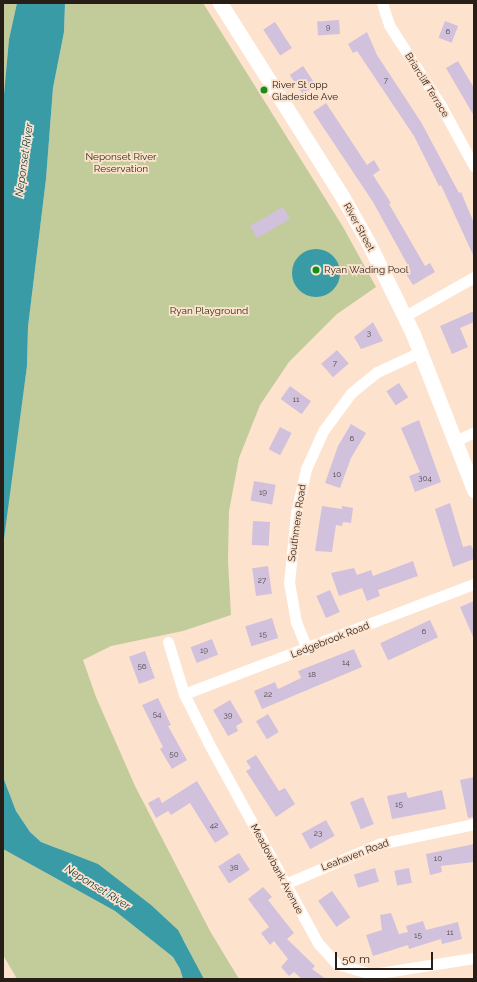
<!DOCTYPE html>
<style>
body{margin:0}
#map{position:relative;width:477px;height:982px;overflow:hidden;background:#fde3ce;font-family:Raleway,sans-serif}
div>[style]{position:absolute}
.green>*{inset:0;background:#c2cb9a}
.water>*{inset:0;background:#399ba6}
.round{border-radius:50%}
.building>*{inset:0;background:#d1c1dc;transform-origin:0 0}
.street>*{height:11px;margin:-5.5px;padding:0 5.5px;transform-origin:5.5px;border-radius:5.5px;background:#fff}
.secondary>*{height:15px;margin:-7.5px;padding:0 7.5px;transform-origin:7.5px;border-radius:7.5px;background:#fff}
.dots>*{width:11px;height:11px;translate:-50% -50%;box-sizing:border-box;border:2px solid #fde3ce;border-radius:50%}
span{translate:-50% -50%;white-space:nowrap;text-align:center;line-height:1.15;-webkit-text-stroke:3.5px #fde3ce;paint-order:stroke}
.number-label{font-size:8px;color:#524748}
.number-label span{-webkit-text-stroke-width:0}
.poi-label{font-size:10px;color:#271e17}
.left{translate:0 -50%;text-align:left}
.street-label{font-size:10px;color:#271e17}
.park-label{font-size:10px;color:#2a2e10}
.water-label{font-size:11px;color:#0c3b3f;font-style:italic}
.frame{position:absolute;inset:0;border:4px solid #271e17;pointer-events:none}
.scale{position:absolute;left:335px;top:952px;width:98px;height:18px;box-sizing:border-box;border:2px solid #271e17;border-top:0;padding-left:5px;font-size:12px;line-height:14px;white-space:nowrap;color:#271e17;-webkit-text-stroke:3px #fde3ce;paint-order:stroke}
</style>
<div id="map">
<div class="green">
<i style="clip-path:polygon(3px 3px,17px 3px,9px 39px,3px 105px)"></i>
<i style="clip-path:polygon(65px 3px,203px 3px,343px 227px,376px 287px,337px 314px,289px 362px,260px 405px,239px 458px,229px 511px,228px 561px,231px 615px,183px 631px,111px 646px,83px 660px,96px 697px,135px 786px,210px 931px,239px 979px,204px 979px,183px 939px,57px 848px,41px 842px,30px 832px,16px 811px,3px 777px,4px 528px,27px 366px,28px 327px,46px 179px,53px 88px,64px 32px)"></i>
<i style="clip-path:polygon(3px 849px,115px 911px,173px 957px,180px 969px,183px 979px,17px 979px,3px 955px)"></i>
</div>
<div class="water">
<i style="clip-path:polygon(17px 3px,65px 3px,64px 32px,53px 88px,46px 179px,28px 327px,27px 366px,3px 546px,3px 105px,9px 39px)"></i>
<i class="round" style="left:292px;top:249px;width:48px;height:48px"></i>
<i style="clip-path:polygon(3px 777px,16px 811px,30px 832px,41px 842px,98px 864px,151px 905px,178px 930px,204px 979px,183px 979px,180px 969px,173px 957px,115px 911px,3px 849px)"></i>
</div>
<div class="building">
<i style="left:339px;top:20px;width:14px;height:22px;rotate:86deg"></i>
<i style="left:445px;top:21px;width:14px;height:18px;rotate:21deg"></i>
<i style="left:275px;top:22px;width:31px;height:14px;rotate:57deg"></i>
<i style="clip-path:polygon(367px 32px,377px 55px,421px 122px,459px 193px,461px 192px,474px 223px,474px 257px,441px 185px,439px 186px,414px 136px,357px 51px,353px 53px,348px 44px)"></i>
<i style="clip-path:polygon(458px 61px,474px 88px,474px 116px,446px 68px)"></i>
<i style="left:303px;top:66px;width:23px;height:16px;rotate:56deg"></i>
<i style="clip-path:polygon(326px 103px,367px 165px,374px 160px,380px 170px,373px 175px,391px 203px,389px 204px,425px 266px,430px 263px,435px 272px,413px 285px,406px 274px,411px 271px,373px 202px,313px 112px)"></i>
<i style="left:283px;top:207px;width:14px;height:38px;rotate:60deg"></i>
<i style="clip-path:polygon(474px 311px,474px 322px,460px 328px,468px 347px,452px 354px,440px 326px)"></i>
<i style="clip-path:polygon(373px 322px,383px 341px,361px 349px,354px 337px)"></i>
<i style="left:337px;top:350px;width:18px;height:21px;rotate:49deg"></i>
<i style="left:399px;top:383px;width:17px;height:15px;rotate:57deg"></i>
<i style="left:290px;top:386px;width:26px;height:16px;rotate:36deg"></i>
<i style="clip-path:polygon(419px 420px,441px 482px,415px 492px,409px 476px,420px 472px,401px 428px)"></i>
<i style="clip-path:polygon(351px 424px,366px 433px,351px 458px,340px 488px,325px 483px,338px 446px)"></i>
<i style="left:280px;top:427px;width:13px;height:25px;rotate:27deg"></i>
<i style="left:254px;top:481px;width:22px;height:20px;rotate:10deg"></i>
<i style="clip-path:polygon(450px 503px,463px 547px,471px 545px,474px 552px,474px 559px,453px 567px,435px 509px)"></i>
<i style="clip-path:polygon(322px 506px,342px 509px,342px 506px,353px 508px,351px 523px,343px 522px,342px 526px,336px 525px,332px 552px,315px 551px)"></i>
<i style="left:253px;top:521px;width:17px;height:24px;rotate:3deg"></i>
<i style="clip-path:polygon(413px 561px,418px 576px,378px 590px,380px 596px,367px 601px,362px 588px,339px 596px,331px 573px,354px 568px,357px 575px,371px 570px,373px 576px)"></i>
<i style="left:268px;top:566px;width:28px;height:16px;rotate:82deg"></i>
<i style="left:330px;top:590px;width:24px;height:15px;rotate:66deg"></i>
<i style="clip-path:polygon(474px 601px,474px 639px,460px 607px)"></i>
<i style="left:272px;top:618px;width:21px;height:28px;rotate:73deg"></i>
<i style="left:430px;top:620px;width:19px;height:55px;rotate:65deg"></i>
<i style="left:212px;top:639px;width:17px;height:23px;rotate:69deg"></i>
<i style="clip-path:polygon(354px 649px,362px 667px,262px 709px,254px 691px,275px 682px,278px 689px,301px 678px,298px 671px)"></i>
<i style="left:145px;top:651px;width:29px;height:17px;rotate:70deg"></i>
<i style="clip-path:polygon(158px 698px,171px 725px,168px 726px,187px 760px,172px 769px,160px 749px,163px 747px,142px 705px)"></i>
<i style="clip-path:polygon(230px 700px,243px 722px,236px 726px,238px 731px,228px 736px,213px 710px)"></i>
<i style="left:268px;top:714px;width:21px;height:14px;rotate:59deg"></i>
<i style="clip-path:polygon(256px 755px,279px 791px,285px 788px,295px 804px,276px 817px,246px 771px,251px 768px,246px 761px)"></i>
<i style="clip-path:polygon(474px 777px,474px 817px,468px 818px,460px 780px)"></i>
<i style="clip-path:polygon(197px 781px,229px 834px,215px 843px,190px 803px,171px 815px,168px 811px,156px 818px,148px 803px,159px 797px,162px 803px)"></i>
<i style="clip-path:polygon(442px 790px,446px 809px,392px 819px,387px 796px,406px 792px,408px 798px)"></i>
<i style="left:363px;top:797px;width:29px;height:14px;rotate:68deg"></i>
<i style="left:326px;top:820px;width:18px;height:28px;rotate:61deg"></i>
<i style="clip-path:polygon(474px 844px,474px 862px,441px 866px,442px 872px,430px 875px,426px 854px)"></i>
<i style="left:239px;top:853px;width:20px;height:25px;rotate:57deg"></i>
<i style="left:375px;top:868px;width:14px;height:22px;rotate:73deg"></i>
<i style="left:409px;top:868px;width:15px;height:15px;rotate:79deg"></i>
<i style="clip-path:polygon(263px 887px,272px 897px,268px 900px,294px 933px,287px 939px,315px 966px,312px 969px,326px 979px,302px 979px,294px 972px,289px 976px,281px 967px,288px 959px,274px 941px,270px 945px,261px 933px,269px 927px,248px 899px)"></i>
<i style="left:332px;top:891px;width:32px;height:17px;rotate:55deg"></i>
<i style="clip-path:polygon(391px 913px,399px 934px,408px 932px,406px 926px,423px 921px,426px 930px,458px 922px,462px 939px,442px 944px,441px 939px,409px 949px,408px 945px,373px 956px,366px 935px,382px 930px,380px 915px)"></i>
</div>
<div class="street">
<i style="left:382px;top:3px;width:23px;rotate:72deg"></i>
<i style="left:389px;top:25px;width:94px;rotate:57.2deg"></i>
<i style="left:440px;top:104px;width:71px;rotate:61.3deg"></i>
<i style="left:405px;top:316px;width:79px;rotate:-29.5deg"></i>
<i style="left:455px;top:441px;width:21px;rotate:-25deg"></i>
<i style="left:168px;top:642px;width:54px;rotate:72.9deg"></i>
<i style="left:184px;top:694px;width:56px;rotate:63.4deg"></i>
<i style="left:209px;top:744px;width:227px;rotate:61.3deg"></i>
<i style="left:318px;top:943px;width:28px;rotate:48deg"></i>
<i style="left:337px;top:964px;width:37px;rotate:16deg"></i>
<i style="left:373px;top:974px;width:102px;rotate:-9deg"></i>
<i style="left:307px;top:649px;width:29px;rotate:-112deg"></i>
<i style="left:296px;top:622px;width:40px;rotate:-100deg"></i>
<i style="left:289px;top:583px;width:70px;rotate:-84.3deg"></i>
<i style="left:296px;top:513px;width:45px;rotate:-77.2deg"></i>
<i style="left:306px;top:469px;width:42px;rotate:-65.9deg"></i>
<i style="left:323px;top:431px;width:47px;rotate:-53.6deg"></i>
<i style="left:351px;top:393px;width:33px;rotate:-39deg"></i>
<i style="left:377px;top:372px;width:47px;rotate:-24.9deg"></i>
<i style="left:184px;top:694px;width:310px;rotate:-20.8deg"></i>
<i style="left:285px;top:884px;width:102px;rotate:-23.1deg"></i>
<i style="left:379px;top:844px;width:97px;rotate:-11.9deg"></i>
</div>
<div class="secondary">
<i style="left:220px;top:3px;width:228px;rotate:57.7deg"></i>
<i style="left:342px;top:196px;width:55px;rotate:60.6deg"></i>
<i style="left:369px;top:244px;width:100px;rotate:63.9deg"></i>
<i style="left:413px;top:334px;width:168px;rotate:68.6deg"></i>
</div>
<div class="dots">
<i style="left:264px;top:90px;background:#168f1a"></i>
<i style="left:316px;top:270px;background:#168f1a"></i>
</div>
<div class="number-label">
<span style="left:328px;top:28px">9</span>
<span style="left:448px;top:32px">6</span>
<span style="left:386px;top:81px">7</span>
<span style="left:369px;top:334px">3</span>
<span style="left:335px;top:364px">7</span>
<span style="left:296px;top:400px">11</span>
<span style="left:352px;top:439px">6</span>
<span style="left:337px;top:475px">10</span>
<span style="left:425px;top:479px">304</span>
<span style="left:263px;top:493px">19</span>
<span style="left:262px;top:581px">27</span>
<span style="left:424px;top:632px">6</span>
<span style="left:263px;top:635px">15</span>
<span style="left:204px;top:651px">19</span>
<span style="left:346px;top:663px">14</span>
<span style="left:142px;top:667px">56</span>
<span style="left:312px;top:675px">18</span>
<span style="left:268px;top:695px">22</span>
<span style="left:157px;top:715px">54</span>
<span style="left:228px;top:716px">39</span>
<span style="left:174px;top:755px">50</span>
<span style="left:399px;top:805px">15</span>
<span style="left:214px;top:826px">42</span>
<span style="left:318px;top:834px">23</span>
<span style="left:438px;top:859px">10</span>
<span style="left:234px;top:868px">38</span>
<span style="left:450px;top:933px">11</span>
<span style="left:418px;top:936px">15</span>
</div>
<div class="poi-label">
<span class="left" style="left:272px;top:90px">River St opp<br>Gladeside Ave</span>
<span class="left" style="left:324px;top:270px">Ryan Wading Pool</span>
</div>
<div class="street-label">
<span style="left:427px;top:85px;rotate:58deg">Briarcliff Terrace</span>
<span style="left:359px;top:227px;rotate:61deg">River Street</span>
<span style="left:297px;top:523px;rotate:-82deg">Southmere Road</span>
<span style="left:330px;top:640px;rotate:-21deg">Ledgebrook Road</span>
<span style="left:355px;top:855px;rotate:-21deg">Leahaven Road</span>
<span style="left:277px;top:869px;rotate:62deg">Meadowbank Avenue</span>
</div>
<div class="park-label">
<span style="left:121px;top:162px">Neponset River<br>Reservation</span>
<span style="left:209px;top:311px">Ryan Playground</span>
</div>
<div class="water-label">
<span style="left:25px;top:160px;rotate:-82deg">Neponset River</span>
<span style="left:97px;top:888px;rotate:32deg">Neponset River</span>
</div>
<div class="frame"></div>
<div class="scale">50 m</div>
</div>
